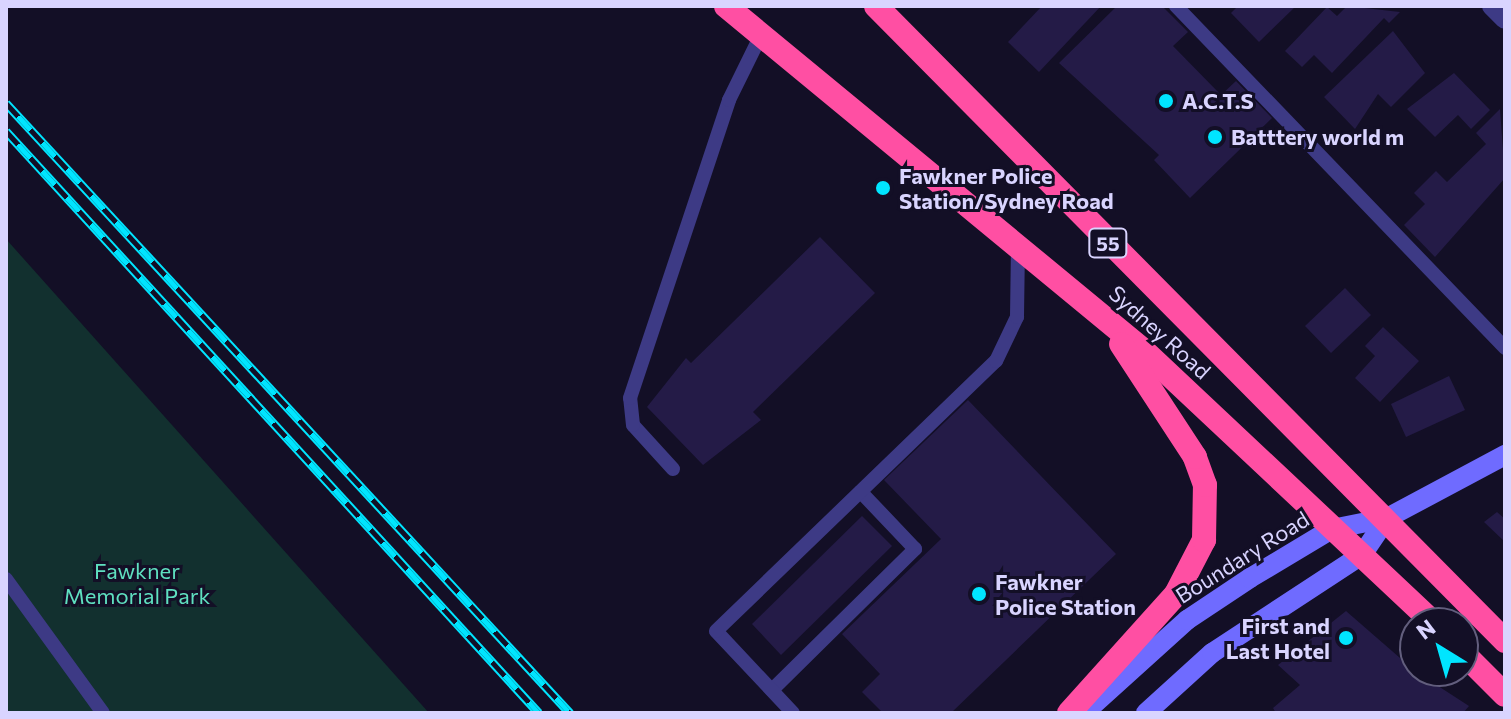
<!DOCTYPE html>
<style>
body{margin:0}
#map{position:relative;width:1511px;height:719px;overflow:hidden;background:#130f26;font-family:Commissioner,sans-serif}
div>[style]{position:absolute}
.green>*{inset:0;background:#12302f}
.building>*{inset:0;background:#241b47}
.lane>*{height:14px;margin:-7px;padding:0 7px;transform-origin:7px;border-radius:7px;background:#3d3a85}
.street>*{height:20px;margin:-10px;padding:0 10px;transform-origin:10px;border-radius:10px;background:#3d3a85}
.secondary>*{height:20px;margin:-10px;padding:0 10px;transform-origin:10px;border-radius:10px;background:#6f6bff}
.highway>*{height:24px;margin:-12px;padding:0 12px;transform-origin:12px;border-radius:12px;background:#ff4fa3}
.rail>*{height:9px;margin-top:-4.5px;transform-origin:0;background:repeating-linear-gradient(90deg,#130f26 0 18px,#00e5ff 0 36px);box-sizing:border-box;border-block:2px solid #00e5ff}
.dots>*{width:22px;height:22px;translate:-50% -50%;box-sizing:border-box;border:4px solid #130f26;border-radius:50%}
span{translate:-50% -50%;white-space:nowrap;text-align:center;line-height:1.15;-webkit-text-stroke:6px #130f26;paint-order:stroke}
.shield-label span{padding:2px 6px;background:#130f26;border:2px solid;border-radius:6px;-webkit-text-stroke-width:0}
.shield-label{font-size:20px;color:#d9d4ff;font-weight:700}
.poi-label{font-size:22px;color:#d9d4ff;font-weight:700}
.left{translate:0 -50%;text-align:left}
.right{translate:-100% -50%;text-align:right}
.street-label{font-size:22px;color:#d9d4ff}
.park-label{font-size:22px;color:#5fe0c0}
.frame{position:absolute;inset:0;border:8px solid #d9d4ff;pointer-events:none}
.north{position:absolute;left:1399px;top:607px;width:80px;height:80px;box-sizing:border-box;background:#130f26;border:2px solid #625e7d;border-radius:50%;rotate:323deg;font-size:22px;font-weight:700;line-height:32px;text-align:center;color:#d9d4ff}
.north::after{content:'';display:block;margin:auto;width:28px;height:36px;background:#00e5ff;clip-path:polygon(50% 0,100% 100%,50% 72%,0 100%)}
</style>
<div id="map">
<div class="green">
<i style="clip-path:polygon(6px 239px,429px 713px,6px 713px)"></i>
</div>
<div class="building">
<i style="clip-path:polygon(1042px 6px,1101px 6px,1039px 72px,1008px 42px)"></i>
<i style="clip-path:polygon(1117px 6px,1162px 6px,1188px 32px,1173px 46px,1221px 95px,1236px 81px,1272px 118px,1190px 198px,1154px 160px,1159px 155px,1059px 63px)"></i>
<i style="clip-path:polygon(1238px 6px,1296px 6px,1259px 42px,1231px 13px)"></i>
<i style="clip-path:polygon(1347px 6px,1400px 12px,1389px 23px,1384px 18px,1332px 73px,1314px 55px,1302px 67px,1285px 51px,1327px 7px,1337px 16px)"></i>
<i style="clip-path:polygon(1393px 31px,1425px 73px,1391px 107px,1378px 94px,1355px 129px,1324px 97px)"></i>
<i style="clip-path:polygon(1454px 73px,1490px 110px,1471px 129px,1458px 115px,1435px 137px,1407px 109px)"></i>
<i style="clip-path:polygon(1500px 109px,1505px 178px,1435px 257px,1404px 225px,1425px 204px,1414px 193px,1436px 171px,1447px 182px,1486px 144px,1476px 133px)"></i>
<i style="clip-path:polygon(820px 237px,875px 293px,753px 412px,761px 420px,703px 465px,647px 407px,686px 358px,691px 363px)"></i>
<i style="clip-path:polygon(1345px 288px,1371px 315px,1331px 353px,1305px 326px)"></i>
<i style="clip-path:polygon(1383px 327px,1419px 361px,1380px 402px,1355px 378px,1375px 356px,1365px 346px)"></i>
<i style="clip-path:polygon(1449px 376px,1465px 410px,1406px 437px,1391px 404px)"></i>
<i style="clip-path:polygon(968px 400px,1116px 554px,951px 713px,883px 713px,862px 692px,880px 674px,842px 634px,941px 539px,884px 480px)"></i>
<i style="clip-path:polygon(1497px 512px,1505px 519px,1505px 542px,1484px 522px)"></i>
<i style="clip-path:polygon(862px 516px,892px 546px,781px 655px,752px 624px)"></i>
<i style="clip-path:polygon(1346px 611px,1415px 671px,1469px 706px,1463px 713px,1276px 713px,1273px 708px,1300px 685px,1278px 665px)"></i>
</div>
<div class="lane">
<i style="left:1176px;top:6px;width:475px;rotate:46.1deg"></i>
<i style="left:673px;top:469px;width:59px;rotate:-132.3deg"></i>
<i style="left:633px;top:425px;width:27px;rotate:-96deg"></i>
<i style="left:630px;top:398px;width:314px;rotate:-71.6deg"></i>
<i style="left:729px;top:100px;width:72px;rotate:-63.8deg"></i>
<i style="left:6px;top:579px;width:165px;rotate:54.1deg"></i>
<i style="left:772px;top:690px;width:201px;rotate:-44.6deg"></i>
<i style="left:915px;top:549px;width:79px;rotate:-133.5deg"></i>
<i style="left:793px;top:713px;width:112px;rotate:-133.2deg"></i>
<i style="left:716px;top:631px;width:389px;rotate:-44deg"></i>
<i style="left:996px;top:361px;width:49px;rotate:-64.5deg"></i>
<i style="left:1017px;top:317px;width:73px;rotate:-89.2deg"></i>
</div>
<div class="street">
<i style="left:1492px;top:6px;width:18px;rotate:45deg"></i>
</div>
<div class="secondary">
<i style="left:1084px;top:713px;width:139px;rotate:-42.1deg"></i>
<i style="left:1187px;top:620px;width:76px;rotate:-33.7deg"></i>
<i style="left:1250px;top:578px;width:96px;rotate:-30.9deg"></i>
<i style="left:1332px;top:529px;width:56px;rotate:-11.3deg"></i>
<i style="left:1387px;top:518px;width:134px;rotate:-28.1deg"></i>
<i style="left:1146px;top:713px;width:89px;rotate:-42.3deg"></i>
<i style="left:1212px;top:653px;width:179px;rotate:-33.2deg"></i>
<i style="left:1362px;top:555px;width:45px;rotate:-56deg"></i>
</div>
<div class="highway">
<i style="left:726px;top:6px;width:541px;rotate:39.52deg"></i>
<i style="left:1143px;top:350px;width:399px;rotate:43.2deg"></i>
<i style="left:876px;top:6px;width:894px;rotate:45.27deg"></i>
<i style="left:1463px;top:653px;width:59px;rotate:45deg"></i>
<i style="left:1069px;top:713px;width:160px;rotate:-48deg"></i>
<i style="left:1176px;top:594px;width:61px;rotate:-62.6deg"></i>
<i style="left:1204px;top:540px;width:55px;rotate:-89deg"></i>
<i style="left:1205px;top:485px;width:30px;rotate:-110deg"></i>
<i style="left:1195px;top:457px;width:135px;rotate:-123.2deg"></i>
</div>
<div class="rail">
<i style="left:6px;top:103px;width:831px;rotate:47.24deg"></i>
<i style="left:6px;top:131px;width:789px;rotate:47.52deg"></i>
</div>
<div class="dots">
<i style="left:1166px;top:101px;background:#00e5ff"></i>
<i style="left:1215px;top:137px;background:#00e5ff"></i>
<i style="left:883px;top:188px;background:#00e5ff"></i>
<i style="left:979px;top:594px;background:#00e5ff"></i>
<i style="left:1346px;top:638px;background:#00e5ff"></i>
</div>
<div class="shield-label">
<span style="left:1108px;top:243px">55</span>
</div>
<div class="poi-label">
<span class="left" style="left:1182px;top:101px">A.C.T.S</span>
<span class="left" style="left:1231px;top:137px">Batttery world m</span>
<span class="left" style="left:899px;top:188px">Fawkner Police<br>Station/Sydney Road</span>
<span class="left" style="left:995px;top:594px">Fawkner<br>Police Station</span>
<span class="right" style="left:1330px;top:638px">First and<br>Last Hotel</span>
</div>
<div class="street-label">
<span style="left:1160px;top:332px;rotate:42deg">Sydney Road</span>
<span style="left:1242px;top:557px;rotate:-32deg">Boundary Road</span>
</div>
<div class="park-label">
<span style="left:137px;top:583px">Fawkner<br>Memorial Park</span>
</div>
<div class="frame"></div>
<div class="north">N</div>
</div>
